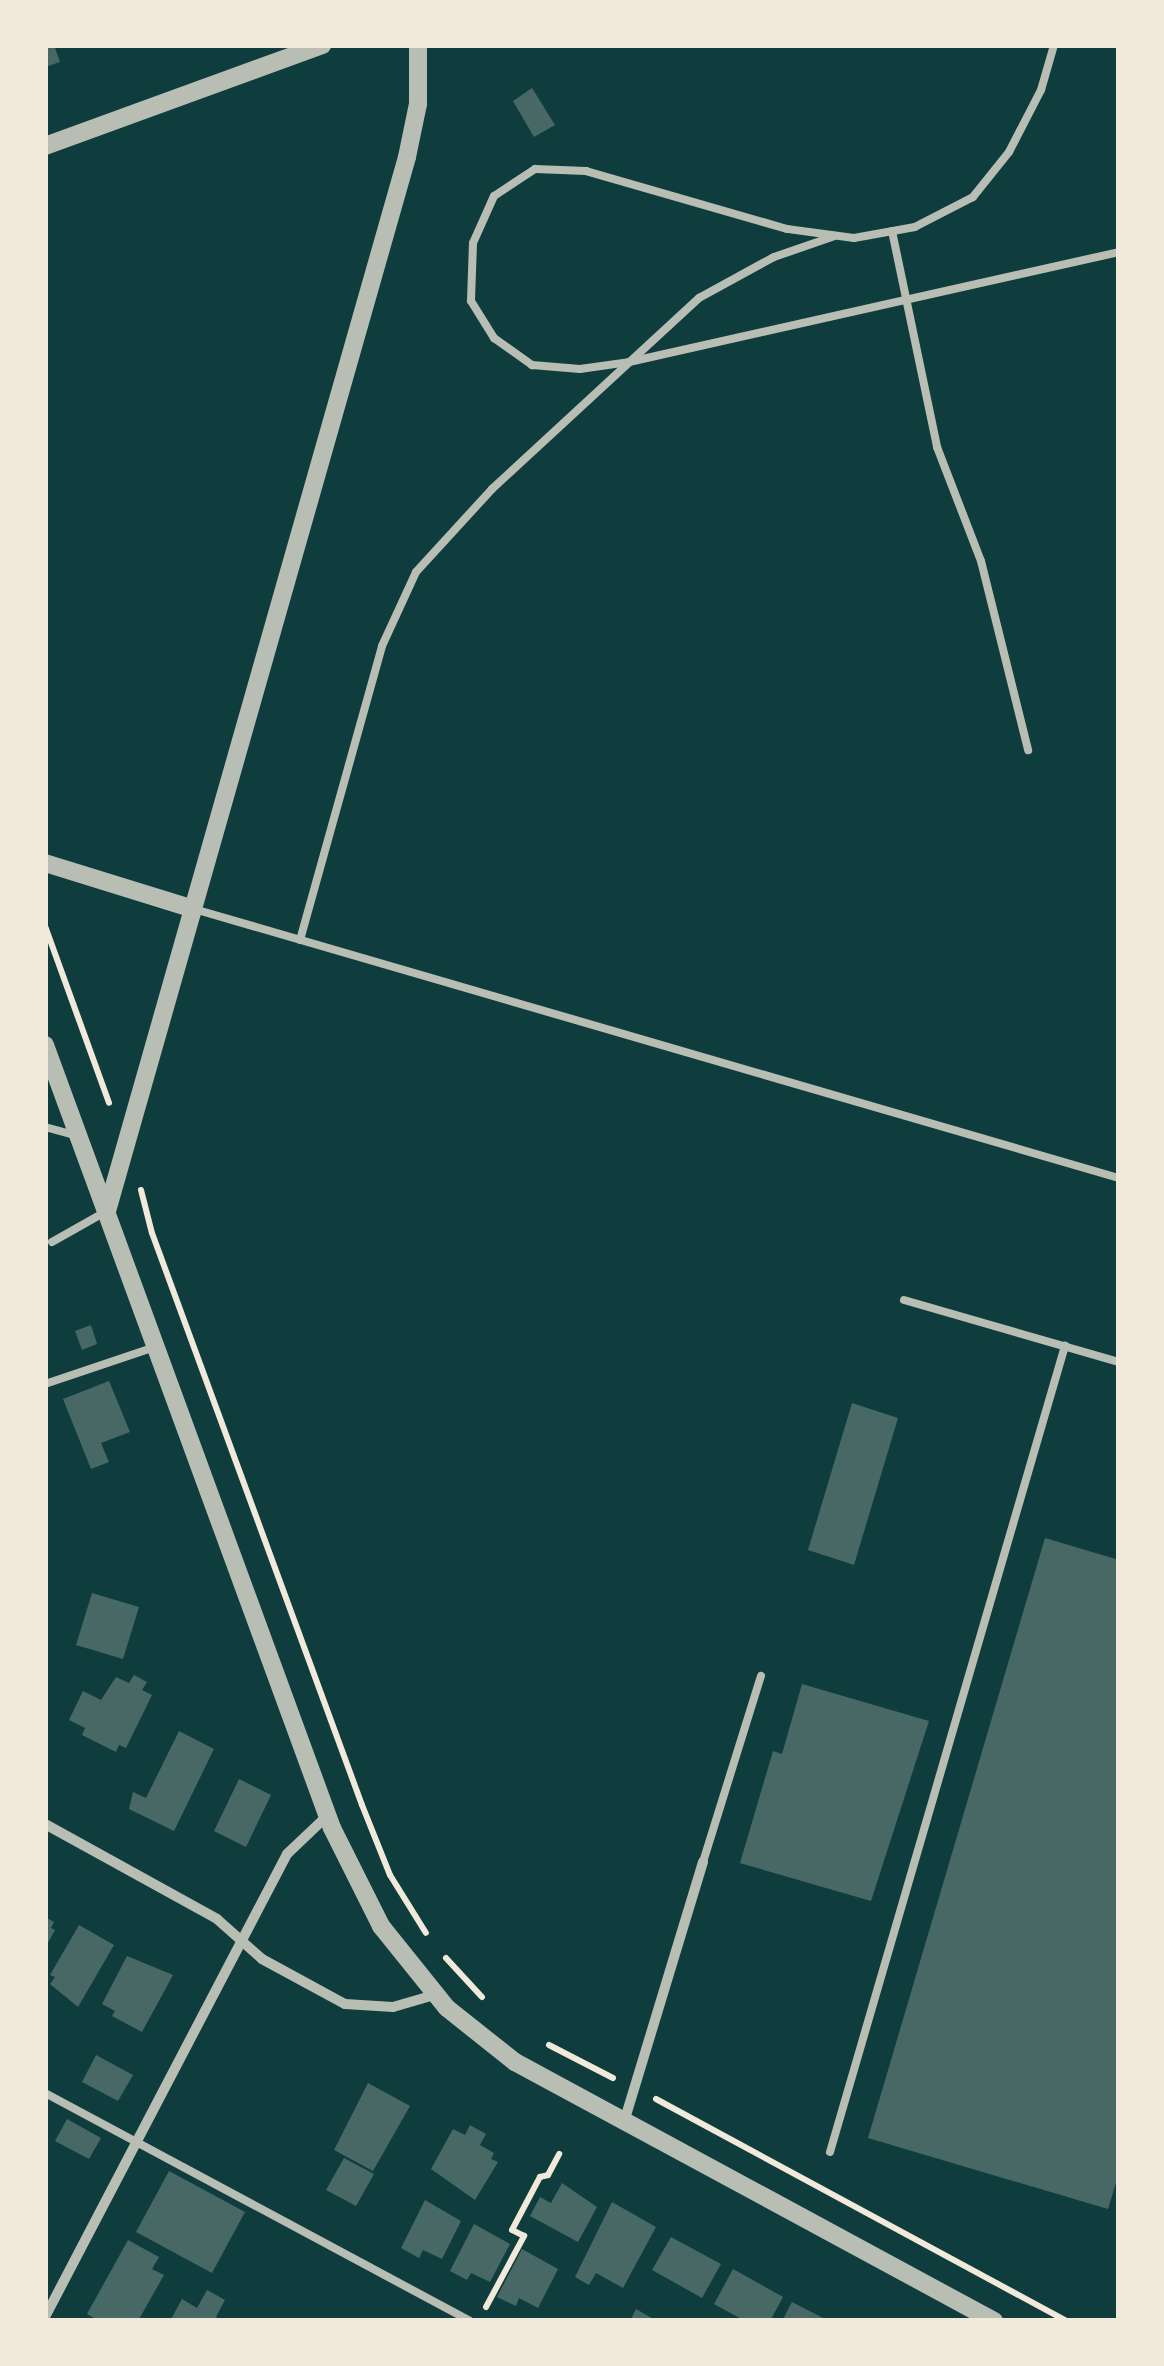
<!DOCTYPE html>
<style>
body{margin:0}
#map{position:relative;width:1164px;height:2366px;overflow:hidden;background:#0f3d3e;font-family:Cabin,sans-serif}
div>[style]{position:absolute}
.building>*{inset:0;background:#486865}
.path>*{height:6px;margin:-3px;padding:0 3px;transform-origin:3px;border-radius:3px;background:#f1e9da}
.service>*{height:8px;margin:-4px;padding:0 4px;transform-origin:4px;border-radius:4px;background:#b8beb3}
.minor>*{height:10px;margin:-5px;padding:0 5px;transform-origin:5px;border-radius:5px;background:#b8beb3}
.tertiary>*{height:18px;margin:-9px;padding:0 9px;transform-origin:9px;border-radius:9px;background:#b8beb3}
span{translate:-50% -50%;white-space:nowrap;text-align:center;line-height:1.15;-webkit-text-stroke:8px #f1e9da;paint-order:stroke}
.frame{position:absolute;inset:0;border:48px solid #f1e9da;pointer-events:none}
</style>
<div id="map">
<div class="building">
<i style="clip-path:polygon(45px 45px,54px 45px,60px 62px,45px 67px)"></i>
<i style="clip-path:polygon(532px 88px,555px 125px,534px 137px,513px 101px)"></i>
<i style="clip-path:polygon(91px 1325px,97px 1344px,82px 1350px,75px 1331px)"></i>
<i style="clip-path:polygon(109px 1381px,130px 1432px,101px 1443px,109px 1462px,91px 1469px,63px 1399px)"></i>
<i style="clip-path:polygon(852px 1403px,898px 1418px,854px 1565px,808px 1550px)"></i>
<i style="clip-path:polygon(1045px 1538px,1119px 1560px,1119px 2173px,1108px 2209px,868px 2138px)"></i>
<i style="clip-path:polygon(92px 1593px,139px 1607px,123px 1659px,76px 1645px)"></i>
<i style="clip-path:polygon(134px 1675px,147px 1682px,142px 1690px,152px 1695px,126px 1748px,119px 1745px,116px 1752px,82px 1735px,85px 1728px,69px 1720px,83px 1691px,101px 1700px,116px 1677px,129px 1683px)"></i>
<i style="clip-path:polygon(802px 1684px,929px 1721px,871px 1901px,740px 1863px,773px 1751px,782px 1754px)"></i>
<i style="clip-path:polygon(179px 1731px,214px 1749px,174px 1831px,129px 1809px,133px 1792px,146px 1798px)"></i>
<i style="clip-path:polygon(239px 1779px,271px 1795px,246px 1847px,214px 1831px)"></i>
<i style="clip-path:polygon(45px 1917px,54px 1922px,51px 1928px,55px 1930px,45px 1948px)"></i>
<i style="clip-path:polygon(79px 1925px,114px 1945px,78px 2007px,50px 1984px,55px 1977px,50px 1975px)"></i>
<i style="clip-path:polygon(127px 1956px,173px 1975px,142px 2032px,112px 2016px,115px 2011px,102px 2004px)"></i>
<i style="clip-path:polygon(96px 2055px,133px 2075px,118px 2101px,82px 2082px)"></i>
<i style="clip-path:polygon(368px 2083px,410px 2106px,373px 2171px,334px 2150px)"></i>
<i style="clip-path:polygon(67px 2119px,101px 2138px,89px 2159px,55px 2141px)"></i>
<i style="clip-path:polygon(470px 2125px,486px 2134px,480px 2145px,494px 2153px,491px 2159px,498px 2162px,475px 2200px,431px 2169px,453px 2129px,465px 2135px)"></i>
<i style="clip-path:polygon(344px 2158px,374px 2174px,356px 2206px,326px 2190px)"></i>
<i style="clip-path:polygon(169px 2171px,245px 2212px,212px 2273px,136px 2232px)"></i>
<i style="clip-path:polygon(562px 2183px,597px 2207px,578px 2242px,530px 2216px,540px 2197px,551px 2203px)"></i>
<i style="clip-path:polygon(425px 2200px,461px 2221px,442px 2259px,423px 2250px,419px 2258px,401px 2248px)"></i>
<i style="clip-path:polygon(612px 2202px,656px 2227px,623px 2288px,596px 2273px,589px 2285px,575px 2277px)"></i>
<i style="clip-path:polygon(474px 2224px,510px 2244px,490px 2282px,471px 2273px,467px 2280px,450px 2271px)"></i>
<i style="clip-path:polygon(671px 2237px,721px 2264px,702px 2298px,652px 2270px)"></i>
<i style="clip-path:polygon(128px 2240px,159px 2257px,152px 2269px,164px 2275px,138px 2321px,99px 2321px,87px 2314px)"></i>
<i style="clip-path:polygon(522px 2249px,558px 2269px,538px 2308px,519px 2298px,516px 2306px,497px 2297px)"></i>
<i style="clip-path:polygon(733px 2269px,783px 2297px,770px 2321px,745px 2321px,714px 2304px)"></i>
<i style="clip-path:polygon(207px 2290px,225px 2300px,216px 2317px,223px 2321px,170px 2321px,182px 2299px,197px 2308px)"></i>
<i style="clip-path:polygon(792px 2302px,829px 2321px,782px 2321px)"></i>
<i style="clip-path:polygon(636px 2309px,657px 2321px,630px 2321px)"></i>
</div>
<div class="path">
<i style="left:45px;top:926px;width:188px;rotate:70.1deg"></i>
<i style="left:141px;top:1190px;width:44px;rotate:75.7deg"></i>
<i style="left:152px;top:1233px;width:609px;rotate:69.84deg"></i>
<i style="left:362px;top:1805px;width:75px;rotate:68.2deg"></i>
<i style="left:390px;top:1875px;width:68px;rotate:58.2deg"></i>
<i style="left:446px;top:1958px;width:53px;rotate:47.3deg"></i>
<i style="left:549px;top:2045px;width:72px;rotate:27.3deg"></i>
<i style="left:656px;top:2099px;width:466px;rotate:28.4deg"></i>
<i style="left:486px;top:2307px;width:81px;rotate:-61.8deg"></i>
<i style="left:524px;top:2236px;width:13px;rotate:-153deg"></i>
<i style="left:512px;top:2230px;width:60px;rotate:-62.2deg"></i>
<i style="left:540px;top:2177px;width:8px;rotate:-14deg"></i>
<i style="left:548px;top:2175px;width:24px;rotate:-62deg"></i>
</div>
<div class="service">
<i style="left:1054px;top:45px;width:47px;rotate:106.1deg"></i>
<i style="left:1041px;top:90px;width:70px;rotate:117.3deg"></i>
<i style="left:1009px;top:152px;width:58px;rotate:128.7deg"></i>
<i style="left:973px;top:197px;width:65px;rotate:152.7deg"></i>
<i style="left:915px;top:227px;width:62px;rotate:169.8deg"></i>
<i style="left:854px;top:238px;width:68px;rotate:-172.3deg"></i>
<i style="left:787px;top:229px;width:209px;rotate:-163.9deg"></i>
<i style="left:586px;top:171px;width:51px;rotate:-177.8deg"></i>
<i style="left:535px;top:169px;width:49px;rotate:146.6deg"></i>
<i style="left:494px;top:196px;width:51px;rotate:114.1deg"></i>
<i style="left:473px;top:243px;width:58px;rotate:92deg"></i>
<i style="left:471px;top:301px;width:44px;rotate:58.1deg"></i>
<i style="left:494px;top:338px;width:47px;rotate:35.4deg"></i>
<i style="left:532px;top:365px;width:48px;rotate:4.8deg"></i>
<i style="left:580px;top:369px;width:49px;rotate:-8.1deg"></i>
<i style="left:629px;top:362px;width:502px;rotate:-12.65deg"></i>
<i style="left:892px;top:231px;width:221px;rotate:78.2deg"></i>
<i style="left:937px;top:447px;width:122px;rotate:68.9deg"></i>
<i style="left:981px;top:561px;width:195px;rotate:76deg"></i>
<i style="left:194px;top:909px;width:963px;rotate:16.22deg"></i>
<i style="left:300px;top:940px;width:305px;rotate:-74.4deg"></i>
<i style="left:382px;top:646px;width:81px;rotate:-65.3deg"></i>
<i style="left:416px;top:572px;width:113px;rotate:-47.5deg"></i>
<i style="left:492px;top:489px;width:282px;rotate:-42.7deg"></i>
<i style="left:699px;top:298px;width:85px;rotate:-28.7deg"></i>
<i style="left:774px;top:257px;width:65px;rotate:-19deg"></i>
<i style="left:45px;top:1127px;width:30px;rotate:15deg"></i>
<i style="left:52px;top:1242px;width:61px;rotate:-29.5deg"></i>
<i style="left:904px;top:1300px;width:224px;rotate:16.1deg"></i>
<i style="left:45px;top:1384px;width:116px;rotate:-18.6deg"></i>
<i style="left:703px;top:1862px;width:195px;rotate:-72.7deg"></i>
<i style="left:45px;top:2093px;width:482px;rotate:28.2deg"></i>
<i style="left:830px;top:2152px;width:840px;rotate:-73.75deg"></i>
</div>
<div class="minor">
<i style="left:45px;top:1824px;width:196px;rotate:28.9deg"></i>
<i style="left:217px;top:1919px;width:60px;rotate:41.6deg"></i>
<i style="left:262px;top:1959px;width:94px;rotate:28.5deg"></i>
<i style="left:345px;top:2004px;width:48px;rotate:3.6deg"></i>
<i style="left:393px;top:2007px;width:43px;rotate:-16.3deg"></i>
<i style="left:624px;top:2122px;width:272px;rotate:-73.1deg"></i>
<i style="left:45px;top:2317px;width:522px;rotate:-62.4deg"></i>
<i style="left:287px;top:1854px;width:55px;rotate:-43.5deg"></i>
</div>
<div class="tertiary">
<i style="left:45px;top:146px;width:295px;rotate:-20deg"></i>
<i style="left:45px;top:863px;width:156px;rotate:17.2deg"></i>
<i style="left:45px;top:1045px;width:834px;rotate:69.87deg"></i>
<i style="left:332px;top:1828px;width:110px;rotate:63.4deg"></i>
<i style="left:381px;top:1926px;width:105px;rotate:51.2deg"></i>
<i style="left:447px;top:2008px;width:87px;rotate:38.5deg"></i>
<i style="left:515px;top:2062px;width:545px;rotate:28.4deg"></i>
<i style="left:107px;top:1211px;width:1096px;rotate:-74.11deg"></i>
<i style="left:407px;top:157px;width:54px;rotate:-78.3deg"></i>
<i style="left:418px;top:104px;width:59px;rotate:-90deg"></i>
</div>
<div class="frame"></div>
</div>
